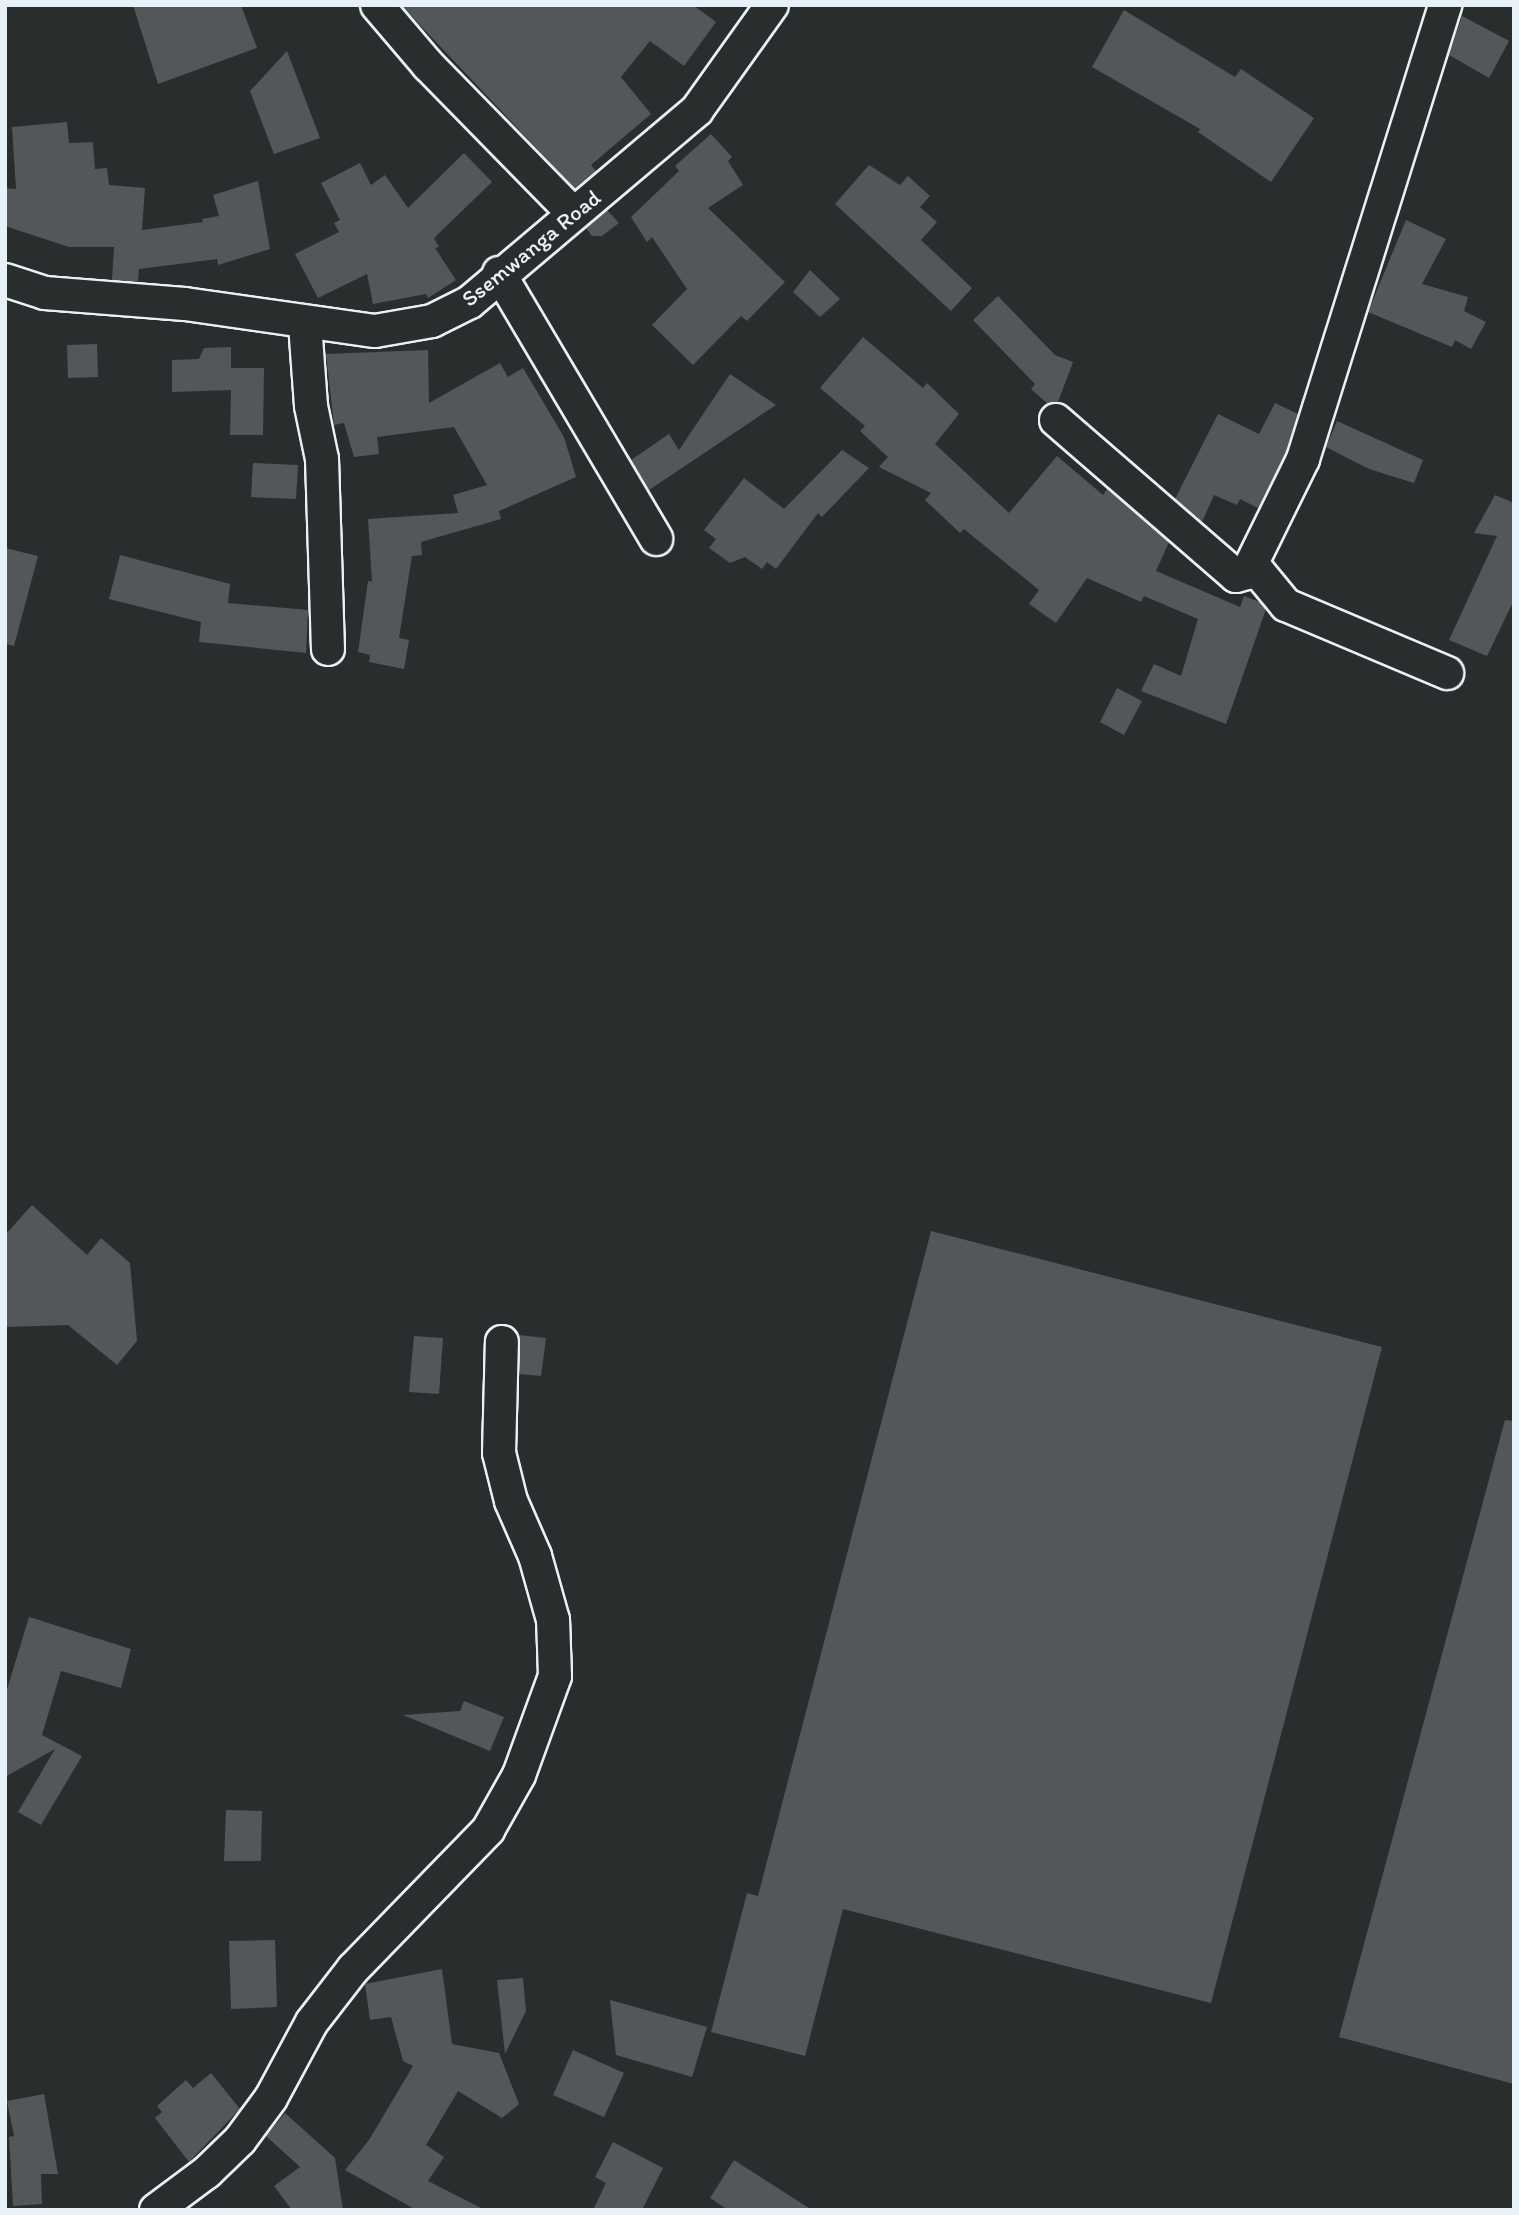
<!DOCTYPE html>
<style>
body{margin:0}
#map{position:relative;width:1519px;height:2215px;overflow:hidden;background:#2a2d2e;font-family:Itim,sans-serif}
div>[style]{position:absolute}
.building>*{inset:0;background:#535759}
.roads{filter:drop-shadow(2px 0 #e8f1f8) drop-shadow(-2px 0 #e8f1f8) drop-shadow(0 2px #e8f1f8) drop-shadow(0 -2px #e8f1f8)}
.minor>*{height:32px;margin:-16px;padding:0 16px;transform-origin:16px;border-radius:16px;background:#2a2d2e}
span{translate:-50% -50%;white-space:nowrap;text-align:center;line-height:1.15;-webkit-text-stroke:6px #2a2d2e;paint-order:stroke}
.street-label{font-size:23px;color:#e8f1f8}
.frame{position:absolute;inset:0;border:7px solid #e8f1f8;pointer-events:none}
</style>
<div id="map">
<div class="building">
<i style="clip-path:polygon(133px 5px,241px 5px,257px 48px,158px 84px)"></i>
<i style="clip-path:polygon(401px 5px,693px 5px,716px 22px,684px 66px,650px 41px,621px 77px,651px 114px,591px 165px,596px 171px,575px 189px)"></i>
<i style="clip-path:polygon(1124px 10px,1235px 77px,1241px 69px,1314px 118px,1271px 182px,1198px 132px,1200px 129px,1092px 67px)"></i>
<i style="clip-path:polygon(1462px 16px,1509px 41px,1489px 78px,1449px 55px)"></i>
<i style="clip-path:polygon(287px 51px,320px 138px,274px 154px,250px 91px)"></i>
<i style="clip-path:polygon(67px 122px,69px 143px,93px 142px,95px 169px,107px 168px,109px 185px,145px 188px,142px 230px,203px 222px,202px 219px,219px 216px,213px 195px,258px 181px,270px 249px,218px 265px,217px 259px,139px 269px,138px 282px,112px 280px,114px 247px,69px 247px,5px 226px,5px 188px,16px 189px,12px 127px)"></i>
<i style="clip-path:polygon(711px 134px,732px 157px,728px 161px,743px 185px,708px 208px,785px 282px,747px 321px,741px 316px,693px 365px,652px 325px,687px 289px,652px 237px,647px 242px,631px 217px,679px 171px,675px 166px)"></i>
<i style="clip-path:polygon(464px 153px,492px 182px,434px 238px,439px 247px,435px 248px,456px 280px,428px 298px,426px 294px,373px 304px,367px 274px,318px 298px,295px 254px,339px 232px,334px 223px,340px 220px,321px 183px,360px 163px,371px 185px,385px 175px,408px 208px)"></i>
<i style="clip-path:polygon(869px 165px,900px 185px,908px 176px,930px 196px,920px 207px,937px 222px,921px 240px,972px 288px,951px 311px,835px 204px)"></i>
<i style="clip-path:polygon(607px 210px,619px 223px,602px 236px,592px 236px,586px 228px)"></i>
<i style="clip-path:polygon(1406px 220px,1446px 239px,1422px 284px,1468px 297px,1464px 311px,1486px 322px,1471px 349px,1455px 340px,1452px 347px,1368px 312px)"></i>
<i style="clip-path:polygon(810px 270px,840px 299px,820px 317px,793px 292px)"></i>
<i style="clip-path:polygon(998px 296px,1055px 355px,1073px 362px,1058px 402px,1048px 404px,1031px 389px,1035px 384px,973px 320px)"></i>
<i style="clip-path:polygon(863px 337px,923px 388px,927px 383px,959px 414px,935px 444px,1009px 513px,1057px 456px,1103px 495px,1107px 489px,1169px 542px,1156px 571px,1240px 607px,1244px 596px,1260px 602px,1266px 609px,1226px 724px,1141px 691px,1154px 664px,1181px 676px,1198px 619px,1144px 596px,1141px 602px,1087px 578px,1056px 623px,1029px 604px,1039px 590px,964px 529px,960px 533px,925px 500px,931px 493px,879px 467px,888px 457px,860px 431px,865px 426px,820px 388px)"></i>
<i style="clip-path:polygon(97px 344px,98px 377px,68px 378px,67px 345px)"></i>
<i style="clip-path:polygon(231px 347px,231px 368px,264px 368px,263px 435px,230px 435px,231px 390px,172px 392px,172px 360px,199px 359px,204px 348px)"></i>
<i style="clip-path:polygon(428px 350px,429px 403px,500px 363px,508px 377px,523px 368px,564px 437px,576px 477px,499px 511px,501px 519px,421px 542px,422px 555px,412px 556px,399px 638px,409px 640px,404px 669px,369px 662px,370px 655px,358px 652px,368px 581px,372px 582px,368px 519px,458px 513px,453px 495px,487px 485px,454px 427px,377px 437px,379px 454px,354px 457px,344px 423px,334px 425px,326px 354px)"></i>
<i style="clip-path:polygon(730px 374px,776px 405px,649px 490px,631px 460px,669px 434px,679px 450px)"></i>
<i style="clip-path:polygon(1275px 403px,1298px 414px,1286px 452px,1258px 508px,1240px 499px,1237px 505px,1214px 495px,1202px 522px,1175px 499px,1218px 414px,1259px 434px)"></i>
<i style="clip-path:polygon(1337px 421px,1423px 460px,1414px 483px,1369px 469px,1326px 447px)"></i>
<i style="clip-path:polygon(842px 450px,869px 468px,822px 517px,818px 513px,776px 569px,767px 562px,762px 569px,745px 557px,730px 563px,709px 548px,716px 539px,704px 530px,744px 478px,784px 509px)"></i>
<i style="clip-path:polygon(253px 463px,298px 465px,296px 499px,251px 497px)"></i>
<i style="clip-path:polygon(1495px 495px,1514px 503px,1514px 600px,1487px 656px,1449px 640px,1497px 536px,1474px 533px)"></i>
<i style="clip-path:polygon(5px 548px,38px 556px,14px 646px,5px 644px)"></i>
<i style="clip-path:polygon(120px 555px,230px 584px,228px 603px,308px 610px,306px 653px,199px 642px,201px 622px,109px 599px)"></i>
<i style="clip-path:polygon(1117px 688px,1142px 701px,1124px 735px,1100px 722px)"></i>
<i style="clip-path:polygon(32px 1205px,87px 1255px,101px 1238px,130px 1263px,137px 1341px,117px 1365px,68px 1325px,5px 1327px,5px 1235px)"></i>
<i style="clip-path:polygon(931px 1231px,1382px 1347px,1211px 2003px,843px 1909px,805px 2056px,711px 2032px,747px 1893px,758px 1896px)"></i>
<i style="clip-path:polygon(519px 1335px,546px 1338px,541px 1376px,520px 1374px)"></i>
<i style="clip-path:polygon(414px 1336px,443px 1338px,439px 1394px,409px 1392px)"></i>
<i style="clip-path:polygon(1505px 1420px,1514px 1421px,1514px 2084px,1339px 2037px)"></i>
<i style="clip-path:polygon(29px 1617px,131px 1649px,121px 1688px,61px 1671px,42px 1735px,82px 1756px,41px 1825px,18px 1812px,55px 1749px,5px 1777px,5px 1696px)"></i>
<i style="clip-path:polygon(464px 1701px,504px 1717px,490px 1751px,403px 1715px,460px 1711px)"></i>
<i style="clip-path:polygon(226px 1810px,262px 1811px,261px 1861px,224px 1861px)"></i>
<i style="clip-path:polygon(275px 1940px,277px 2007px,231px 2009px,229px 1941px)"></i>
<i style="clip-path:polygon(442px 1969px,452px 2044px,499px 2053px,519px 2104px,502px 2118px,458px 2091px,426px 2145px,444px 2157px,428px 2181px,485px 2210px,416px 2210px,345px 2170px,369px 2140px,413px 2066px,403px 2061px,391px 2017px,370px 2020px,365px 1984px)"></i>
<i style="clip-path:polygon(523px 1978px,526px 2011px,505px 2054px,497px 1980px)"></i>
<i style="clip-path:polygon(610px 2000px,707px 2027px,692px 2077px,616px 2055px)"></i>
<i style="clip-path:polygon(573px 2050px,624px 2073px,604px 2117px,553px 2095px)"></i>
<i style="clip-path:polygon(211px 2073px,240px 2109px,189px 2162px,155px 2118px,162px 2112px,157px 2106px,186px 2080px,193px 2088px)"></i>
<i style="clip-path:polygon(44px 2094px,58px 2174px,41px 2174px,42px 2204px,13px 2206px,9px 2137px,14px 2136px,7px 2101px)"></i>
<i style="clip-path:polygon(285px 2113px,335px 2158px,343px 2210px,292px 2210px,274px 2186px,300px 2167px,266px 2136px)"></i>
<i style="clip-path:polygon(613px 2142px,663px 2168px,642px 2210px,593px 2210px,606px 2183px,595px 2177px)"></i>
<i style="clip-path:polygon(734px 2160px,812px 2210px,728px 2210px,710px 2198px)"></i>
</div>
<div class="roads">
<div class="minor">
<i style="left:377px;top:5px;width:79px;rotate:49.6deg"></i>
<i style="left:428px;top:65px;width:207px;rotate:45.6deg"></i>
<i style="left:499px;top:273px;width:309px;rotate:59.4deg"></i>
<i style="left:5px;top:280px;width:42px;rotate:18deg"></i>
<i style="left:45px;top:293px;width:140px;rotate:4.5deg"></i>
<i style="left:185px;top:304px;width:192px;rotate:8.1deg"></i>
<i style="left:375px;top:331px;width:58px;rotate:-10deg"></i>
<i style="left:432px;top:321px;width:42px;rotate:-26.6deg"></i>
<i style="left:470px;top:302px;width:297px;rotate:-40.2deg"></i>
<i style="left:697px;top:110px;width:129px;rotate:-54.5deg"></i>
<i style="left:305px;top:324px;width:82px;rotate:85.8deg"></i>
<i style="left:311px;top:406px;width:54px;rotate:78.3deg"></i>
<i style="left:322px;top:459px;width:190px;rotate:88.2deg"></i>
<i style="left:1056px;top:420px;width:238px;rotate:40.9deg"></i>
<i style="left:1236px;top:576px;width:11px;rotate:-15deg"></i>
<i style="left:1247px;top:573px;width:127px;rotate:-63.8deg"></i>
<i style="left:1303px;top:459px;width:476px;rotate:-72.6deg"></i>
<i style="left:1253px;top:565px;width:52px;rotate:50.5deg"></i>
<i style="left:1286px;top:605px;width:175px;rotate:22.9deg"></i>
<i style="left:156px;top:2210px;width:64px;rotate:-36.7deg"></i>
<i style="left:207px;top:2172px;width:46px;rotate:-44.1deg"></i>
<i style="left:240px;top:2140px;width:52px;rotate:-53.6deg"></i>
<i style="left:271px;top:2098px;width:86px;rotate:-61.7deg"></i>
<i style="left:312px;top:2022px;width:67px;rotate:-52.3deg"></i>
<i style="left:353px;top:1969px;width:194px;rotate:-45.8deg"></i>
<i style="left:488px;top:1830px;width:63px;rotate:-60.6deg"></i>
<i style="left:519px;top:1775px;width:105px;rotate:-70deg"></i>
<i style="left:555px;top:1676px;width:56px;rotate:-92deg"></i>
<i style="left:553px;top:1620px;width:66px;rotate:-105.7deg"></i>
<i style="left:535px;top:1556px;width:60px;rotate:-113.6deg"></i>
<i style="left:511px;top:1501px;width:49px;rotate:-104deg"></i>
<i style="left:499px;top:1453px;width:111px;rotate:-88.5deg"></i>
</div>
</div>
<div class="street-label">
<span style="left:531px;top:248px;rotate:-39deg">Ssemwanga Road</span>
</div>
<div class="frame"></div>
</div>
